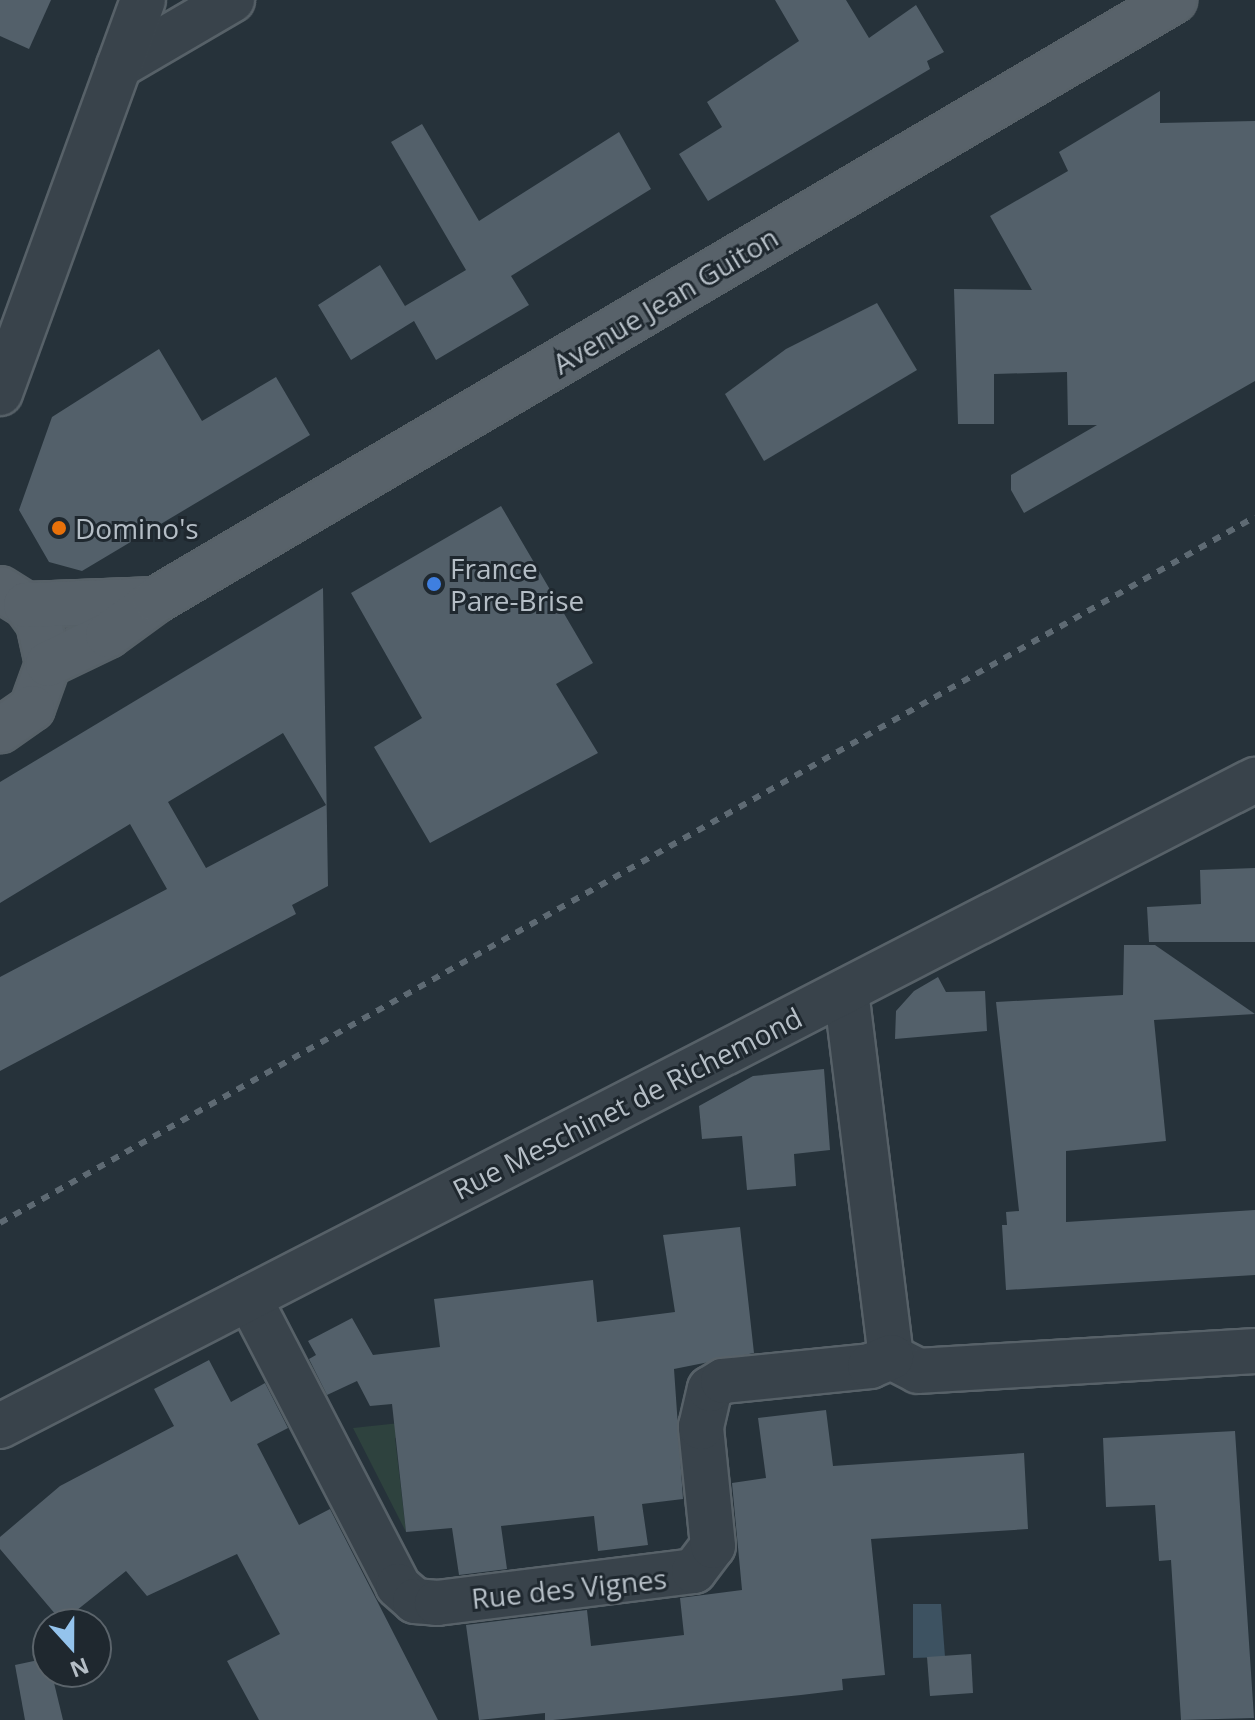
<!DOCTYPE html>
<style>
body{margin:0}
#map{position:relative;width:1255px;height:1720px;overflow:hidden;background:#26323a;font-family:"Open Sans",sans-serif}
div>[style]{position:absolute}
.green>*{inset:0;background:#2e423e}
.water>*{inset:0;background:#3d5261}
.building>*{inset:0;background:#53606a}
.roads{filter:drop-shadow(2px 0 #576168) drop-shadow(-2px 0 #576168) drop-shadow(0 2px #576168) drop-shadow(0 -2px #576168)}
.minor>*{height:44px;margin:-22px;padding:0 22px;transform-origin:22px;border-radius:22px;background:#39434b}
.major>*{height:44px;margin:-22px;padding:0 22px;transform-origin:22px;border-radius:22px;background:#58626a}
.rail>*{height:6px;margin-top:-3px;transform-origin:0;background:repeating-linear-gradient(90deg,#5e6a73 0 8px,transparent 0 16px)}
.dots>*{width:22px;height:22px;translate:-50% -50%;box-sizing:border-box;border:4px solid #1f282f;border-radius:50%}
span{translate:-50% -50%;white-space:nowrap;text-align:center;line-height:1.15;-webkit-text-stroke:6px #1f282f;paint-order:stroke}
.street-label{font-size:28px;color:#b5bec6}
.poi-label{font-size:28px;color:#b5bec6}
.left{translate:0 -50%;text-align:left}
.north{position:absolute;left:32px;top:1608px;width:80px;height:80px;box-sizing:border-box;background:#1f282f;border:2px solid #5b646b;border-radius:50%;rotate:159deg;font-size:22px;font-weight:700;line-height:32px;text-align:center;color:#b5bec6}
.north::after{content:'';display:block;margin:auto;width:28px;height:36px;background:#94c3ec;clip-path:polygon(50% 0,100% 100%,50% 72%,0 100%)}
</style>
<div id="map">
<div class="green">
<i style="clip-path:polygon(625px 1399px,626px 1412px,395px 1438px,406px 1532px,353px 1428px)"></i>
</div>
<div class="water">
<i style="clip-path:polygon(913px 1604px,941px 1604px,945px 1657px,913px 1658px)"></i>
</div>
<div class="building">
<i style="clip-path:polygon(0 0,51px 0,29px 49px,0 36px)"></i>
<i style="clip-path:polygon(775px 0,846px 0,869px 38px,916px 5px,944px 52px,927px 61px,930px 69px,708px 201px,679px 154px,722px 127px,707px 102px,799px 41px)"></i>
<i style="clip-path:polygon(1160px 91px,1160px 123px,1255px 121px,1255px 381px,1024px 513px,1011px 490px,1011px 475px,1097px 425px,1068px 425px,1067px 372px,994px 374px,994px 424px,958px 424px,954px 289px,1032px 290px,990px 216px,1068px 171px,1059px 152px)"></i>
<i style="clip-path:polygon(422px 124px,479px 221px,619px 132px,651px 189px,511px 276px,529px 305px,436px 360px,414px 321px,351px 360px,318px 305px,380px 265px,408px 311px,405px 306px,466px 270px,391px 142px)"></i>
<i style="clip-path:polygon(877px 303px,917px 370px,764px 461px,725px 394px,786px 349px)"></i>
<i style="clip-path:polygon(159px 349px,202px 421px,276px 377px,310px 435px,82px 571px,49px 562px,19px 510px,52px 417px)"></i>
<i style="clip-path:polygon(501px 506px,593px 663px,556px 684px,598px 753px,430px 843px,374px 747px,422px 718px,351px 593px)"></i>
<i style="clip-path:polygon(evenodd,323px 588px,328px 886px,292px 905px,296px 914px,0 1071px,0 977px,167px 889px,130px 824px,0 903px,0 782px,323px 588px,283px 733px,326px 805px,206px 868px,168px 802px,283px 733px)"></i>
<i style="clip-path:polygon(1255px 868px,1255px 942px,1149px 942px,1147px 907px,1201px 904px,1200px 870px)"></i>
<i style="clip-path:polygon(1124px 945px,1155px 945px,1255px 1014px,1154px 1020px,1166px 1141px,1066px 1151px,1066px 1222px,1255px 1210px,1255px 1275px,1006px 1290px,1002px 1225px,1007px 1225px,1006px 1212px,1019px 1211px,996px 1002px,1123px 995px)"></i>
<i style="clip-path:polygon(938px 977px,946px 992px,985px 991px,987px 1031px,895px 1039px,896px 1011px,914px 991px)"></i>
<i style="clip-path:polygon(824px 1069px,830px 1150px,794px 1154px,796px 1186px,747px 1190px,742px 1136px,702px 1139px,699px 1106px,753px 1076px)"></i>
<i style="clip-path:polygon(740px 1227px,754px 1353px,674px 1369px,683px 1499px,642px 1504px,648px 1545px,598px 1551px,594px 1516px,501px 1526px,507px 1569px,459px 1575px,452px 1528px,406px 1532px,392px 1404px,370px 1406px,357px 1381px,327px 1395px,309px 1359px,316px 1355px,308px 1341px,352px 1318px,373px 1355px,440px 1347px,434px 1299px,593px 1280px,597px 1322px,675px 1312px,663px 1235px)"></i>
<i style="clip-path:polygon(209px 1360px,231px 1402px,265px 1383px,288px 1428px,257px 1444px,299px 1525px,330px 1509px,438px 1720px,259px 1720px,227px 1661px,280px 1634px,237px 1554px,147px 1596px,126px 1571px,62px 1622px,0 1549px,0 1537px,60px 1486px,174px 1426px,154px 1389px)"></i>
<i style="clip-path:polygon(826px 1410px,833px 1466px,1024px 1453px,1028px 1529px,871px 1539px,885px 1675px,842px 1679px,843px 1690px,801px 1695px,553px 1720px,545px 1720px,545px 1713px,479px 1720px,466px 1625px,587px 1610px,591px 1646px,684px 1635px,680px 1598px,742px 1590px,732px 1483px,766px 1478px,758px 1418px)"></i>
<i style="clip-path:polygon(1235px 1431px,1254px 1718px,1181px 1720px,1171px 1560px,1159px 1561px,1155px 1505px,1106px 1507px,1103px 1438px)"></i>
<i style="clip-path:polygon(971px 1654px,973px 1693px,930px 1696px,927px 1657px)"></i>
<i style="clip-path:polygon(48px 1658px,63px 1720px,25px 1720px,15px 1665px)"></i>
</div>
<div class="roads">
<div class="minor">
<i style="left:119px;top:66px;width:131px;rotate:-30.3deg"></i>
<i style="left:0;top:393px;width:418px;rotate:-70deg"></i>
<i style="left:846px;top:991px;width:369px;rotate:83deg"></i>
<i style="left:891px;top:1357px;width:30px;rotate:27deg"></i>
<i style="left:918px;top:1371px;width:338px;rotate:-3.4deg"></i>
<i style="left:249px;top:1298px;width:324px;rotate:62.6deg"></i>
<i style="left:398px;top:1586px;width:23px;rotate:41deg"></i>
<i style="left:415px;top:1601px;width:22px;rotate:5deg"></i>
<i style="left:437px;top:1603px;width:259px;rotate:-7.1deg"></i>
<i style="left:694px;top:1571px;width:31px;rotate:-53deg"></i>
<i style="left:713px;top:1546px;width:120px;rotate:-95.8deg"></i>
<i style="left:701px;top:1427px;width:39px;rotate:-77deg"></i>
<i style="left:710px;top:1389px;width:15px;rotate:-32deg"></i>
<i style="left:723px;top:1381px;width:148px;rotate:-5.8deg"></i>
<i style="left:870px;top:1366px;width:23px;rotate:-23deg"></i>
<i style="left:0;top:1426px;width:1412px;rotate:-27.24deg"></i>
</div>
<div class="major">
<i style="left:0;top:589px;width:31px;rotate:32deg"></i>
<i style="left:26px;top:605px;width:22px;rotate:54deg"></i>
<i style="left:39px;top:623px;width:42px;rotate:77.6deg"></i>
<i style="left:48px;top:664px;width:47px;rotate:110deg"></i>
<i style="left:32px;top:708px;width:39px;rotate:145deg"></i>
<i style="left:26px;top:605px;width:130px;rotate:-2.2deg"></i>
<i style="left:48px;top:664px;width:67px;rotate:-25.8deg"></i>
<i style="left:108px;top:635px;width:59px;rotate:-36.1deg"></i>
<i style="left:156px;top:600px;width:1182px;rotate:-30.51deg"></i>
</div>
</div>
<div class="rail">
<i style="left:0;top:1223px;width:1440px;rotate:-29.36deg"></i>
</div>
<div class="dots">
<i style="left:59px;top:528px;background:#e8710a"></i>
<i style="left:434px;top:584px;background:#3f7fe0"></i>
</div>
<div class="street-label">
<span style="left:665px;top:300px;rotate:-31deg">Avenue Jean Guiton</span>
<span style="left:627px;top:1103px;rotate:-27deg">Rue Meschinet de Richemond</span>
<span style="left:569px;top:1588px;rotate:-6deg">Rue des Vignes</span>
</div>
<div class="poi-label">
<span class="left" style="left:75px;top:528px">Domino's</span>
<span class="left" style="left:450px;top:584px">France<br>Pare-Brise</span>
</div>
<div class="north">N</div>
</div>
